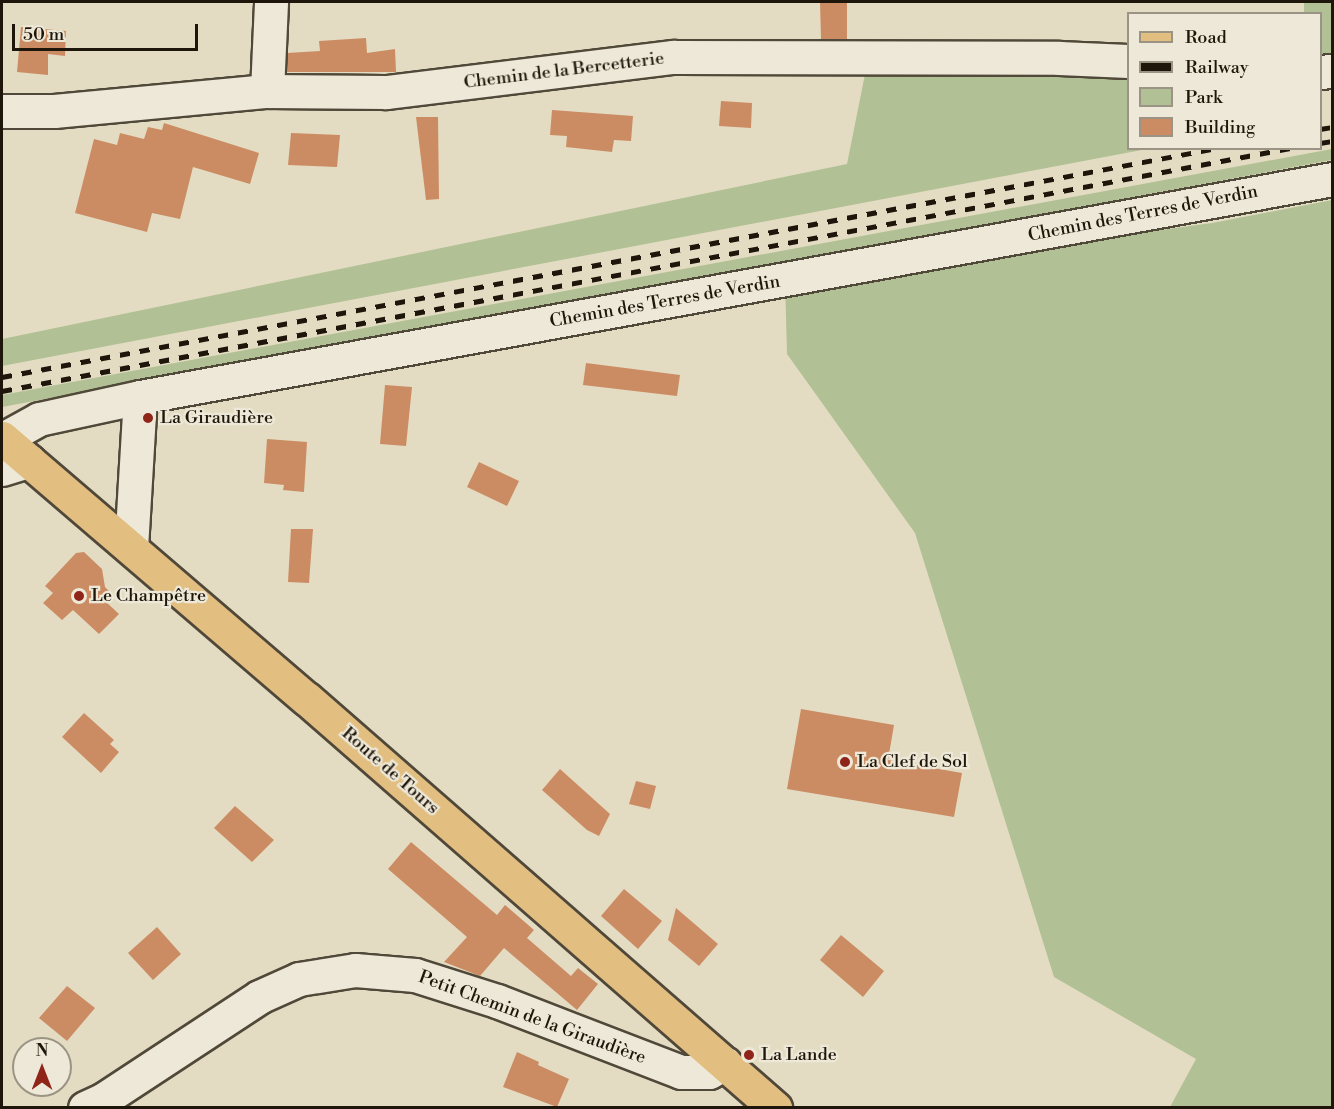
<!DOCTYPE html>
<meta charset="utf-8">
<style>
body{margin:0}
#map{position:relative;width:1334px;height:1109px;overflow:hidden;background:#e4dcc2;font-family:"Libre Bodoni",serif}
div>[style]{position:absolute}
.green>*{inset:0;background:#b1c195}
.building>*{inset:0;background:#cb8c64}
.roads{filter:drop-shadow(2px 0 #504839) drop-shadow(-2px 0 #504839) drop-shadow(0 2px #504839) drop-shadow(0 -2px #504839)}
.minor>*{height:33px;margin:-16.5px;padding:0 16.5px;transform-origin:16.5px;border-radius:16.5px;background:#ede8d7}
.major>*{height:33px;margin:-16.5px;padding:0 16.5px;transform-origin:16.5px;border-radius:16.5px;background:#e2be81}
.rail>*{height:4.5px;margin-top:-2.25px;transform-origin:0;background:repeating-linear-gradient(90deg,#1f160b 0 10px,transparent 0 20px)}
.dots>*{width:16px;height:16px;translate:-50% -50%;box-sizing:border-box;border:3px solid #ede8d7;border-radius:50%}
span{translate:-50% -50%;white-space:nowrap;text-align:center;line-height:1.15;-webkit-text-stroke:4.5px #ede8d7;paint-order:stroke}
.street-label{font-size:18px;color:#1f160b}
.poi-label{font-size:18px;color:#1f160b}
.left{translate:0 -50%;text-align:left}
.frame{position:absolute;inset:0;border:3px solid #1f160b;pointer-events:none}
.legend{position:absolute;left:1127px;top:12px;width:195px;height:138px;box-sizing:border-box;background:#ede8d7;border:2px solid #9b9485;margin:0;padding:8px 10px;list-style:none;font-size:18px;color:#1f160b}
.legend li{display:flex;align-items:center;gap:12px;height:30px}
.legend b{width:30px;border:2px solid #9b9485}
.north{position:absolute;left:12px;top:1037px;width:60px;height:60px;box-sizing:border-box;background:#ede8d7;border:2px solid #9b9485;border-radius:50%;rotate:0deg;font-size:16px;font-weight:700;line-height:24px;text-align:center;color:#1f160b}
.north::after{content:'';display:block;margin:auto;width:21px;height:27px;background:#8f2418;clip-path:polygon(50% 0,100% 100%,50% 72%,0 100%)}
.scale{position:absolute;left:12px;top:24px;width:186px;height:27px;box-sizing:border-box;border:3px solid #1f160b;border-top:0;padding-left:8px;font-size:18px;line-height:21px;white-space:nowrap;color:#1f160b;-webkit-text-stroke:4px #ede8d7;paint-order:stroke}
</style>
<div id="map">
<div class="green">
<i style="clip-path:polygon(1304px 2px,1332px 2px,1332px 76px,1321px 79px,1320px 14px,1304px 13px)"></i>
<i style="clip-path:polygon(867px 64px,1128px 76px,1128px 148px,1147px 149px,2px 366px,2px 339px,847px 164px)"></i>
<i style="clip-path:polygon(1332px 149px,1332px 160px,2px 407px,2px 395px)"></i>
<i style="clip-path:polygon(1332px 200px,1332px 1107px,1170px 1107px,1196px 1059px,1054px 977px,915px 533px,787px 354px,785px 280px,1212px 223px)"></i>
</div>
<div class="building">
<i style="clip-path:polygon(820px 2px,847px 2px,847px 39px,821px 39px)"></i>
<i style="clip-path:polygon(21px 27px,66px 31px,65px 56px,48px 54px,48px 75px,17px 72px)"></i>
<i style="clip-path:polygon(366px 38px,367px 53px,395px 49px,396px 72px,287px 72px,287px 53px,320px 51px,319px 41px)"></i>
<i style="clip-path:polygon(721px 101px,752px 103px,751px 128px,719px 126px)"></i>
<i style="clip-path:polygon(552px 110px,633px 116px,631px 141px,614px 140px,612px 152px,566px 147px,567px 136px,550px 135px)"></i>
<i style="clip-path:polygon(416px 117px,438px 117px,439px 199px,426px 200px)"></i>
<i style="clip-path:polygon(164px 123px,259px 153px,250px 184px,193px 167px,180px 219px,152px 213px,147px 232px,75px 213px,94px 139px,117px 145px,120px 133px,144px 139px,148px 127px,162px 130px)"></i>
<i style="clip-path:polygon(291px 133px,340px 135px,337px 167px,288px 165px)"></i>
<i style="clip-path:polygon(586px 363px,680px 375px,677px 396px,583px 385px)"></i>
<i style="clip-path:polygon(385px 385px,412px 387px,406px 446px,380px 444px)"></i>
<i style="clip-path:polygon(267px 439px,307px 442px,304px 492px,283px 490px,284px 485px,264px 483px)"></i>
<i style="clip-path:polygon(479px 462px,519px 481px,507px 506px,467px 487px)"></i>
<i style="clip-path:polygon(291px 529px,313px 529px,309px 583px,288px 582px)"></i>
<i style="clip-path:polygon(84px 552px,102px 569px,105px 587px,111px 593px,104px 600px,119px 614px,99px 634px,73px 610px,62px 620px,43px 603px,53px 593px,45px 586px,76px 553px)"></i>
<i style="clip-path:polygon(801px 709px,894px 725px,888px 760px,962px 773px,954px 817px,787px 789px)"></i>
<i style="clip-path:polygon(84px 713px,114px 740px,110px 744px,119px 752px,101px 773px,62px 737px)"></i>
<i style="clip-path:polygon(560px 769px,610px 814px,599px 836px,587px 830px,542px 790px)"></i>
<i style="clip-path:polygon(636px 781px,656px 786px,650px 809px,629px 804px)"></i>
<i style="clip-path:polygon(235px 806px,274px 840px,252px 862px,214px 828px)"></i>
<i style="clip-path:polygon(411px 842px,497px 915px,505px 905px,534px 930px,527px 938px,571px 976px,578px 968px,598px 984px,577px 1010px,504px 948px,480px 976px,444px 962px,467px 937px,388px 869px)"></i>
<i style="clip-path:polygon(624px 889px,662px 921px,638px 949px,601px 916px)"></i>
<i style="clip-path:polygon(676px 908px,718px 944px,699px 966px,668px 940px)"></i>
<i style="clip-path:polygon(157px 927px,181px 954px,153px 980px,128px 953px)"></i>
<i style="clip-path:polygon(841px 935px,884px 971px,863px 997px,820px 960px)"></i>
<i style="clip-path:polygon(67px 986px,95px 1008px,67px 1041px,39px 1018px)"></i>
<i style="clip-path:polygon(517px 1052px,539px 1062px,538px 1065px,569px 1079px,557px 1107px,503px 1087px)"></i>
</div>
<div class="roads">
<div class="minor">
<i style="left:1320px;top:72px;width:12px;rotate:-5deg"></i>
<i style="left:267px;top:91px;width:89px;rotate:-87.4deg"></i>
<i style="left:2px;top:111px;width:52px"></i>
<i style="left:54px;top:111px;width:214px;rotate:-5.4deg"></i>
<i style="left:267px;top:91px;width:119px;rotate:0.5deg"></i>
<i style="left:386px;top:92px;width:289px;rotate:-7deg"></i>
<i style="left:673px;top:57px;width:386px;rotate:0.1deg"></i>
<i style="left:1059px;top:58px;width:69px;rotate:2.5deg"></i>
<i style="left:3px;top:439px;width:41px;rotate:-29.1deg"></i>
<i style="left:39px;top:419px;width:103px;rotate:-12.3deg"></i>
<i style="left:140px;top:397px;width:1212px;rotate:-10.36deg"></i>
<i style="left:2px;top:469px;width:28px;rotate:-17deg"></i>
<i style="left:131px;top:548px;width:151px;rotate:-86.6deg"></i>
<i style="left:85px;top:1108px;width:21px;rotate:-25deg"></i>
<i style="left:104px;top:1099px;width:186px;rotate:-33.3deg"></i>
<i style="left:259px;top:997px;width:44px;rotate:-24.2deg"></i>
<i style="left:299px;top:979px;width:57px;rotate:-9.1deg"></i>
<i style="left:355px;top:970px;width:60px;rotate:4.8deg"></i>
<i style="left:415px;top:975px;width:86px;rotate:17.6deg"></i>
<i style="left:497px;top:1001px;width:197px;rotate:21.1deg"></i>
<i style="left:681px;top:1072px;width:28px"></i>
<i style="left:709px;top:1072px;width:18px;rotate:-29deg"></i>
</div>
<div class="major">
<i style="left:2px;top:438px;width:401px;rotate:40.6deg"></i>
<i style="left:307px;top:699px;width:622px;rotate:41.15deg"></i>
</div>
</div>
<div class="rail">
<i style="left:1320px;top:129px;width:12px;rotate:-9deg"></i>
<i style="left:1320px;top:143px;width:12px;rotate:-9deg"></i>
<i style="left:2px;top:377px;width:1236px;rotate:-10.67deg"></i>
<i style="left:2px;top:391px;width:1311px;rotate:-10.68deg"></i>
</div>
<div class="dots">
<i style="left:148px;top:418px;background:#8f2418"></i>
<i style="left:79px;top:596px;background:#8f2418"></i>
<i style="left:845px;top:762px;background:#8f2418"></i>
<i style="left:749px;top:1055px;background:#8f2418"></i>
</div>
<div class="street-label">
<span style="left:564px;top:71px;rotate:-7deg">Chemin de la Bercetterie</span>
<span style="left:1143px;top:214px;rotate:-11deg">Chemin des Terres de Verdin</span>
<span style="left:665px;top:302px;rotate:-10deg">Chemin des Terres de Verdin</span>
<span style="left:390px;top:771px;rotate:41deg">Route de Tours</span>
<span style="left:532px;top:1018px;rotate:20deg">Petit Chemin de la Giraudière</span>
</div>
<div class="poi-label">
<span class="left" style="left:160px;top:418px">La Giraudière</span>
<span class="left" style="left:91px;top:596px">Le Champêtre</span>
<span class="left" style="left:857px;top:762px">La Clef de Sol</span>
<span class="left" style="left:761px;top:1055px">La Lande</span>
</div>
<div class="frame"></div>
<ul class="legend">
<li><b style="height:8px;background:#e2be81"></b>Road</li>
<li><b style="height:8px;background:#1f160b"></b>Railway</li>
<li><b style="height:16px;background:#b1c195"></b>Park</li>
<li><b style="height:16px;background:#cb8c64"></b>Building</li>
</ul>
<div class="north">N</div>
<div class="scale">50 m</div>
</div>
